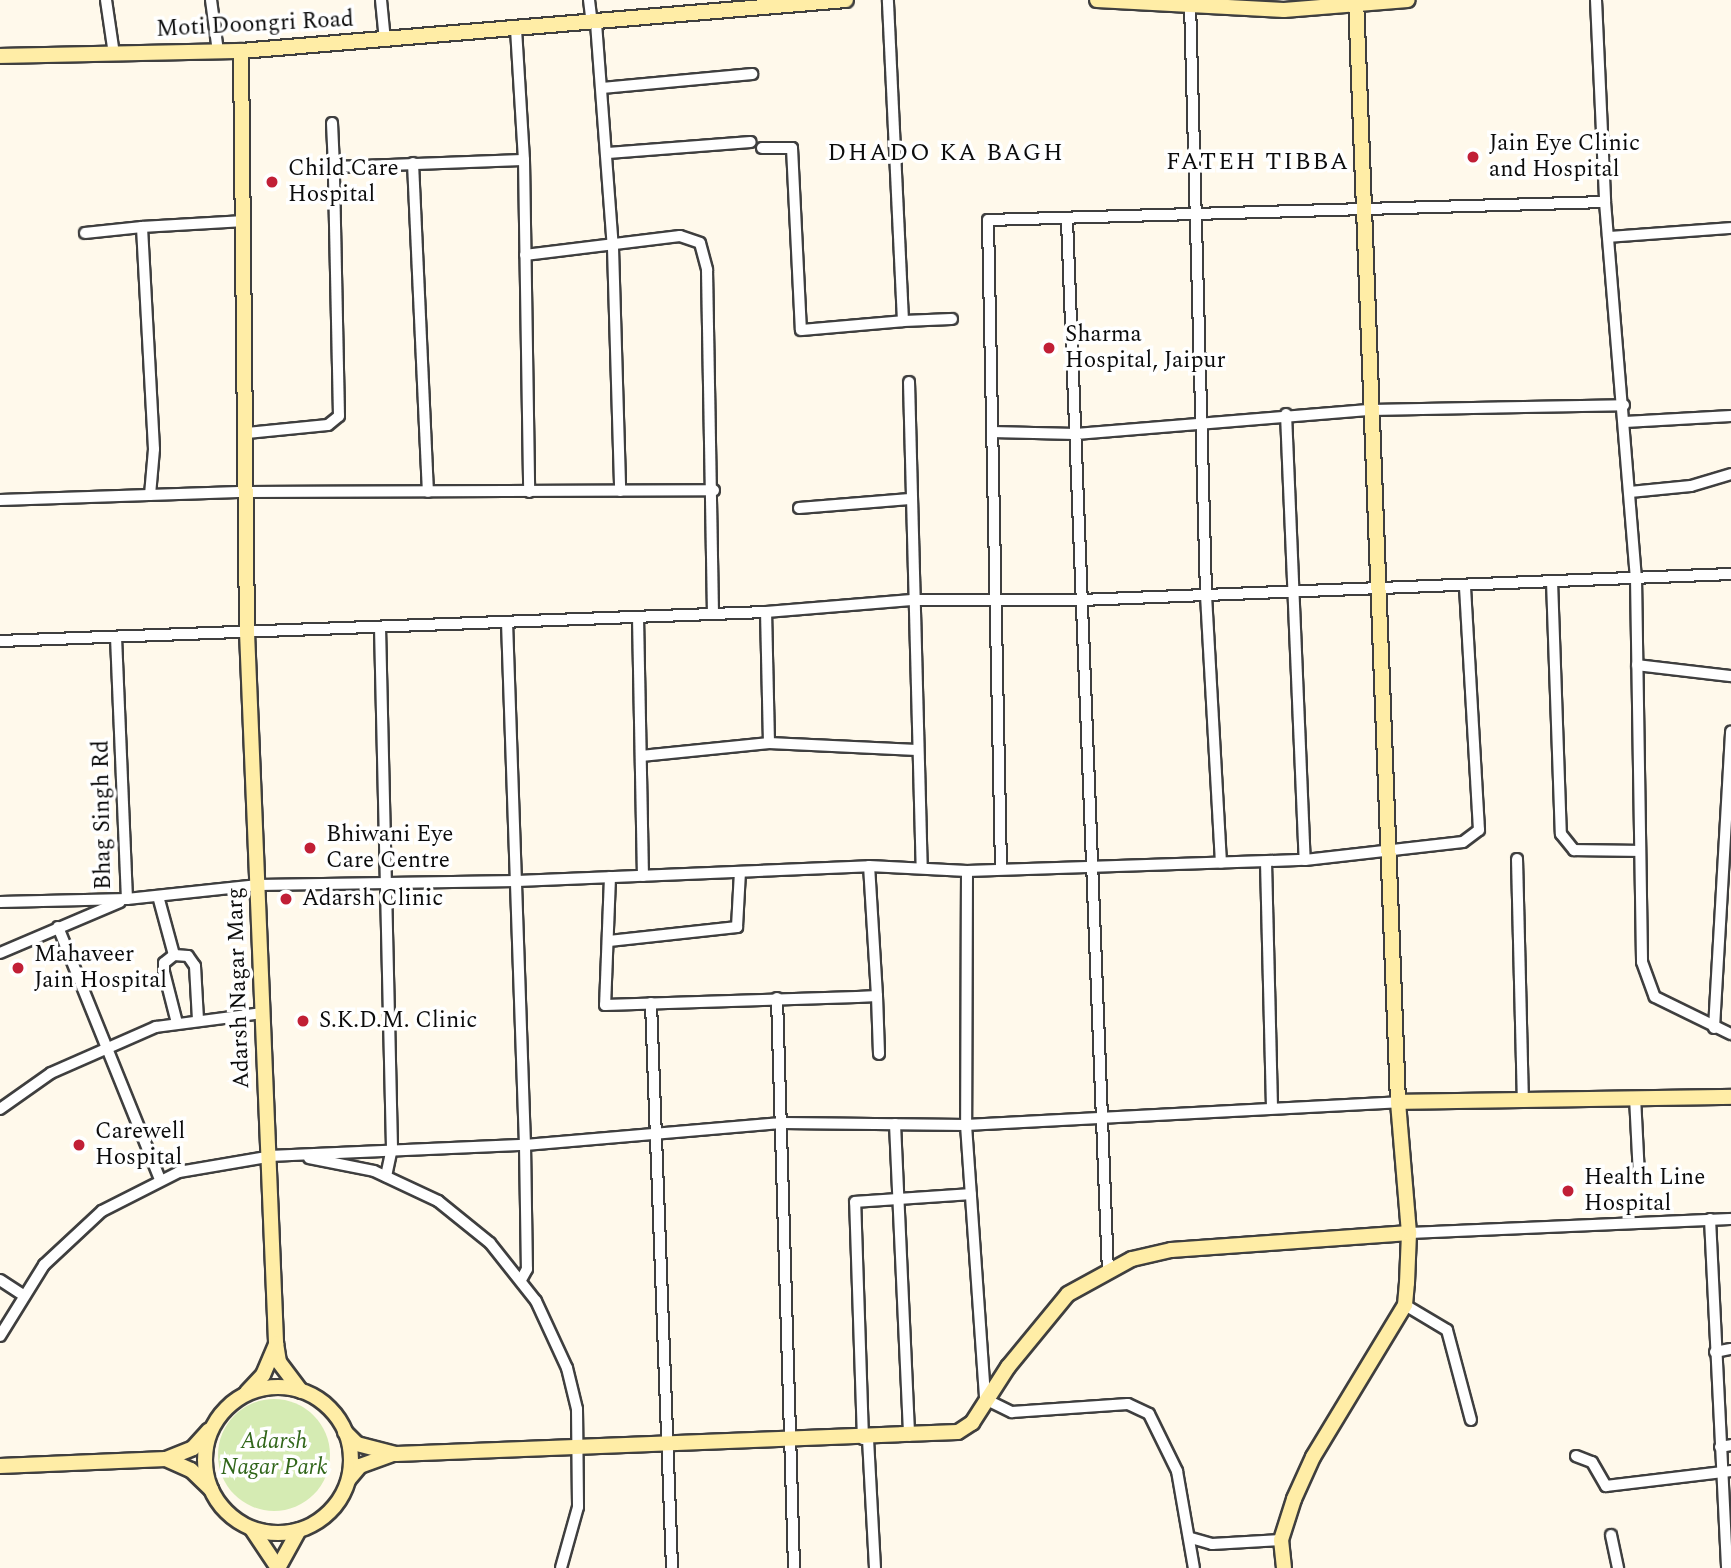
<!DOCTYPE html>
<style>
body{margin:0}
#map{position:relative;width:1731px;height:1568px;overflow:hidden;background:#fff9eb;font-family:Spectral,serif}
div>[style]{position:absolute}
.green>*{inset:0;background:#d5ebb3}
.round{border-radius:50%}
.roads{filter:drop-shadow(2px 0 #3f3f3f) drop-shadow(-2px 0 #3f3f3f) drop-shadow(0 2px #3f3f3f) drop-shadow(0 -2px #3f3f3f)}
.street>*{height:10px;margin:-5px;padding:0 5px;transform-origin:5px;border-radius:5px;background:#fff}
.secondary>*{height:14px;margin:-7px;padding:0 7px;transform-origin:7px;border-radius:7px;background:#ffeda6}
.secondary>.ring{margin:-7px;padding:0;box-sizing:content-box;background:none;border:14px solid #ffeda6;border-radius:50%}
.dots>*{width:19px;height:19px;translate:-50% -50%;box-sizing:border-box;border:4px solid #fff;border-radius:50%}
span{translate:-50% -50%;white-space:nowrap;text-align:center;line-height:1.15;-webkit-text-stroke:7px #fff;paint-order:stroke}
.street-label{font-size:23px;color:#0c0c0c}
.poi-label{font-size:23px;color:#0c0c0c}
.left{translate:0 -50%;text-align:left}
.park-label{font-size:23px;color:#31661a;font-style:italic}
.neighbourhood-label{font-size:24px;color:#0c0c0c;letter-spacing:2px}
</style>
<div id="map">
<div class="green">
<i class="round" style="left:218px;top:1399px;width:112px;height:112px"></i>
</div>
<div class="roads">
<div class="street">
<i style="left:106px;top:0;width:55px;rotate:81.6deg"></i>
<i style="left:211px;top:0;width:52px;rotate:82.3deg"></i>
<i style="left:381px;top:0;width:41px;rotate:84.4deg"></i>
<i style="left:589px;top:0;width:23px;rotate:83deg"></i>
<i style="left:1596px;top:0;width:202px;rotate:87.4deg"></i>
<i style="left:1605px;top:202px;width:377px;rotate:85.3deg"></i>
<i style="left:1636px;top:578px;width:384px;rotate:89.1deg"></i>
<i style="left:1642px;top:962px;width:37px;rotate:70deg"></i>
<i style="left:1655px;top:997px;width:85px;rotate:26deg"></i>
<i style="left:1190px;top:2px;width:593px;rotate:88.45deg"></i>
<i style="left:1206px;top:595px;width:268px;rotate:86.8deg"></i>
<i style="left:596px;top:23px;width:226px;rotate:85.7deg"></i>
<i style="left:613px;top:248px;width:243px;rotate:88.3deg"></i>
<i style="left:516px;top:29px;width:131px;rotate:86.5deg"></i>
<i style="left:524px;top:160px;width:332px;rotate:89.1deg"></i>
<i style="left:602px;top:88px;width:151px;rotate:-5.3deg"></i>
<i style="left:332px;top:123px;width:44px;rotate:87.4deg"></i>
<i style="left:762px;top:148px;width:30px"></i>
<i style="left:792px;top:148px;width:182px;rotate:87.2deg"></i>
<i style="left:801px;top:330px;width:102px;rotate:-5deg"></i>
<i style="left:903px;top:321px;width:321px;rotate:-92.7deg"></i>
<i style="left:608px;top:153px;width:143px;rotate:-4.4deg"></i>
<i style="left:413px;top:163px;width:329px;rotate:87.4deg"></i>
<i style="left:1067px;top:220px;width:1054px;rotate:87.77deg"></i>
<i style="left:85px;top:233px;width:57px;rotate:-6deg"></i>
<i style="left:1608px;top:237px;width:123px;rotate:-4.2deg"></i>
<i style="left:525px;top:255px;width:156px;rotate:-7deg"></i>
<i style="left:680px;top:236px;width:21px;rotate:19deg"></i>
<i style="left:700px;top:243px;width:28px;rotate:75deg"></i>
<i style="left:707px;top:270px;width:344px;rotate:89deg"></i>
<i style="left:903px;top:321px;width:49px;rotate:-2.3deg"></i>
<i style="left:909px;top:382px;width:485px;rotate:88.5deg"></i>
<i style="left:1286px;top:414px;width:446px;rotate:87.6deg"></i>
<i style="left:1625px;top:422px;width:106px;rotate:-3.2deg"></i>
<i style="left:992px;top:432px;width:84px;rotate:1.4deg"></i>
<i style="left:1076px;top:434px;width:296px;rotate:-4.7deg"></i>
<i style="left:1371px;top:410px;width:253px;rotate:-1.1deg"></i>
<i style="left:247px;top:433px;width:81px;rotate:-5.6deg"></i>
<i style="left:328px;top:425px;width:14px;rotate:-39deg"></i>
<i style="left:339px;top:416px;width:249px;rotate:-91.2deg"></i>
<i style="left:334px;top:167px;width:190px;rotate:-2.1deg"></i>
<i style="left:1630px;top:492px;width:61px;rotate:-5.6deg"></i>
<i style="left:1691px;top:486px;width:42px;rotate:-16.7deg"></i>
<i style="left:150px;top:495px;width:46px;rotate:-85deg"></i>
<i style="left:154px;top:449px;width:222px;rotate:-93.1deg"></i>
<i style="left:142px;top:227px;width:102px;rotate:-3.4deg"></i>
<i style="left:0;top:500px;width:246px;rotate:-1.9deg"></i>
<i style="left:246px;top:492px;width:468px;rotate:-0.2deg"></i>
<i style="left:799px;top:508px;width:111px;rotate:-4.6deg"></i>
<i style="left:1552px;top:581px;width:253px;rotate:88deg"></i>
<i style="left:1561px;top:834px;width:21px;rotate:51deg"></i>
<i style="left:1574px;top:850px;width:66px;rotate:0.9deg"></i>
<i style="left:638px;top:617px;width:259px;rotate:88.9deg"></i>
<i style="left:507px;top:622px;width:523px;rotate:88.03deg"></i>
<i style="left:525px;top:1145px;width:124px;rotate:89.1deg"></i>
<i style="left:527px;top:1269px;width:13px;rotate:119deg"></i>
<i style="left:380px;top:627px;width:521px;rotate:88.68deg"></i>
<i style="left:392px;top:1148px;width:29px;rotate:102deg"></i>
<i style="left:116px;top:637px;width:262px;rotate:87.6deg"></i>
<i style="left:0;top:641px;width:767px;rotate:-2.17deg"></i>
<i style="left:766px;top:612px;width:146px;rotate:-4.7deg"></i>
<i style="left:912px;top:600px;width:169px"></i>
<i style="left:1081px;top:600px;width:651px;rotate:-2.29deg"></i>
<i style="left:1637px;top:665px;width:95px;rotate:6.7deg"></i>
<i style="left:769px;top:743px;width:148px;rotate:2.7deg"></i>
<i style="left:641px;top:756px;width:129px;rotate:-5.8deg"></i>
<i style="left:769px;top:743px;width:131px;rotate:-91.3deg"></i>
<i style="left:1517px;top:859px;width:238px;rotate:88.6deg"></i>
<i style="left:1266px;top:862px;width:246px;rotate:88.6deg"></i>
<i style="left:1001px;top:869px;width:649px;rotate:-91.15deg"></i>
<i style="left:988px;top:220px;width:617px;rotate:-1.67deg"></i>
<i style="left:967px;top:871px;width:254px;rotate:90.2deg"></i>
<i style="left:966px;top:1125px;width:275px;rotate:86deg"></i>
<i style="left:985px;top:1399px;width:30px;rotate:26deg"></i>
<i style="left:1012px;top:1412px;width:116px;rotate:-3.9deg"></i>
<i style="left:1128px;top:1404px;width:23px;rotate:25deg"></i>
<i style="left:1149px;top:1414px;width:64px;rotate:63.8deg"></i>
<i style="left:1177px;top:1471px;width:98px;rotate:80.1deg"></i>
<i style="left:610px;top:877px;width:128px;rotate:92.2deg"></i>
<i style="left:605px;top:1005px;width:252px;rotate:-1.8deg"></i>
<i style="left:857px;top:997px;width:20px;rotate:-3deg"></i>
<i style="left:877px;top:996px;width:130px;rotate:-93.5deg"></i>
<i style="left:158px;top:896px;width:61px;rotate:74.8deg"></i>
<i style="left:0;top:902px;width:127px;rotate:-1.4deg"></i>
<i style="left:127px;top:899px;width:132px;rotate:-6.1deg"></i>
<i style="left:258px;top:885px;width:259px;rotate:-0.9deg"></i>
<i style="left:517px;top:881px;width:352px;rotate:-2.4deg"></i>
<i style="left:869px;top:866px;width:98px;rotate:2.9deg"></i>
<i style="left:967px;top:871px;width:338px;rotate:-1.9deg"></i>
<i style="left:1305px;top:860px;width:159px;rotate:-6.5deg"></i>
<i style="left:1463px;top:842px;width:20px;rotate:-37deg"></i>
<i style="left:1479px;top:830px;width:245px;rotate:-93.3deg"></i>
<i style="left:58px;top:927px;width:272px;rotate:68deg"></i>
<i style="left:609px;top:941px;width:129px;rotate:-6.2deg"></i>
<i style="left:737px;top:927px;width:55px;rotate:-86.9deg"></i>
<i style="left:0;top:953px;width:130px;rotate:-23deg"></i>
<i style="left:877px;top:996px;width:58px;rotate:88deg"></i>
<i style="left:777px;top:998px;width:570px;rotate:88.29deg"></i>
<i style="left:651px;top:1003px;width:565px;rotate:87.87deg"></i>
<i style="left:177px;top:1023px;width:53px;rotate:-104.3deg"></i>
<i style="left:164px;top:972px;width:9px;rotate:-90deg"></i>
<i style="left:164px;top:963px;width:13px;rotate:-39deg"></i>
<i style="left:174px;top:955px;width:14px;rotate:4deg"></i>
<i style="left:188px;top:956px;width:12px;rotate:55deg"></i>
<i style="left:195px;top:966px;width:53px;rotate:86.8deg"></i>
<i style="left:1714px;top:1028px;width:297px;rotate:-86.7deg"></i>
<i style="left:1635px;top:1097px;width:80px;rotate:87.1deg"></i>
<i style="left:0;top:1109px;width:62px;rotate:-35.2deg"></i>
<i style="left:51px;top:1073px;width:115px;rotate:-23.7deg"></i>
<i style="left:156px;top:1027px;width:108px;rotate:-7.5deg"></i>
<i style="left:895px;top:1124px;width:312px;rotate:87.4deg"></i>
<i style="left:269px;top:1156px;width:256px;rotate:-2.5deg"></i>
<i style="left:525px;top:1145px;width:259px;rotate:-4.9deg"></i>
<i style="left:783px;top:1123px;width:183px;rotate:0.6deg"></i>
<i style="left:966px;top:1125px;width:433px;rotate:-3deg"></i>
<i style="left:309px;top:1158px;width:66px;rotate:11.3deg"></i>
<i style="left:374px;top:1171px;width:71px;rotate:25.1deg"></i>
<i style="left:438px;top:1201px;width:67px;rotate:38.9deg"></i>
<i style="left:490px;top:1243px;width:74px;rotate:51.6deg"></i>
<i style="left:536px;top:1301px;width:74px;rotate:65.2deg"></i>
<i style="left:567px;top:1368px;width:42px;rotate:76.3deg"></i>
<i style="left:577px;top:1409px;width:98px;rotate:89.4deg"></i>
<i style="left:578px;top:1507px;width:63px;rotate:105.6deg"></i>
<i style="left:1710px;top:1219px;width:349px;rotate:87.2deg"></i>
<i style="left:1409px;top:1233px;width:322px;rotate:-2.5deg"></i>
<i style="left:0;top:1280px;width:27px;rotate:33deg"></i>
<i style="left:1405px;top:1305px;width:49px;rotate:30.8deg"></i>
<i style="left:1447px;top:1330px;width:93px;rotate:75.1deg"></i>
<i style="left:0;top:1336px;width:84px;rotate:-58.2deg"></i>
<i style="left:44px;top:1265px;width:79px;rotate:-43deg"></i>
<i style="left:102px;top:1211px;width:86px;rotate:-26.9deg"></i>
<i style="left:179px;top:1172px;width:95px;rotate:-9.7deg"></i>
<i style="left:1715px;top:1352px;width:16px;rotate:-11deg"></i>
<i style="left:863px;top:1439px;width:237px;rotate:-91.9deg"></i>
<i style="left:855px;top:1202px;width:116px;rotate:-3.9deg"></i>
<i style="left:868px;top:1439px;width:129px;rotate:86.9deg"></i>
<i style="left:1720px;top:1447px;width:11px;rotate:-10deg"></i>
<i style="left:1576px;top:1456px;width:17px;rotate:21deg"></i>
<i style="left:1592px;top:1462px;width:28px;rotate:60deg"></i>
<i style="left:1606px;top:1486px;width:126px;rotate:-6.8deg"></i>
<i style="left:1611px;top:1535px;width:34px;rotate:78deg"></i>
<i style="left:1191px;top:1538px;width:22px;rotate:16deg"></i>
<i style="left:1212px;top:1544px;width:69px;rotate:-3.3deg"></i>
</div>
<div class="secondary">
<i style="left:1097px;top:0;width:187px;rotate:3.1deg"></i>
<i style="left:1284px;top:10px;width:124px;rotate:-4.6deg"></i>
<i style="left:241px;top:51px;width:581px;rotate:89.41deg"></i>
<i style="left:247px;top:632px;width:712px;rotate:87.66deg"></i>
<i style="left:276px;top:1343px;width:19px;rotate:81deg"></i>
<i style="left:279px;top:1362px;width:36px;rotate:53deg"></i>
<i style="left:0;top:56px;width:241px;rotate:-1.2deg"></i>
<i style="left:241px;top:51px;width:607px;rotate:-4.82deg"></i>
<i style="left:1398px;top:1102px;width:333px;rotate:-0.9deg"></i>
<i class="ring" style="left:205px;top:1387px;width:132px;height:132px"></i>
<i style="left:247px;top:1392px;width:23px;rotate:-47deg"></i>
<i style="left:263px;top:1375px;width:34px;rotate:-67deg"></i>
<i style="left:345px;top:1432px;width:17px;rotate:45deg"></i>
<i style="left:357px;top:1444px;width:40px;rotate:14.4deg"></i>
<i style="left:396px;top:1454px;width:562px;rotate:-2.24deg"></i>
<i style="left:958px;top:1432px;width:17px;rotate:-33deg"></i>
<i style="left:972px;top:1423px;width:67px;rotate:-57.3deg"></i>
<i style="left:1008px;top:1367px;width:94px;rotate:-50.6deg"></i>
<i style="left:1068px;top:1294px;width:73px;rotate:-28.7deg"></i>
<i style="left:1132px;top:1259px;width:40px;rotate:-13deg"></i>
<i style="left:1171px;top:1250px;width:239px;rotate:-4.1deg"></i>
<i style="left:166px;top:1459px;width:27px;rotate:24deg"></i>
<i style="left:191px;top:1470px;width:28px;rotate:44deg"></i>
<i style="left:0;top:1466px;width:166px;rotate:-2.4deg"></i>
<i style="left:166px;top:1459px;width:29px;rotate:-22deg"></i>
<i style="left:193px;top:1448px;width:24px;rotate:-48deg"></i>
<i style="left:349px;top:1479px;width:17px;rotate:-50deg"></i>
<i style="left:360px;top:1466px;width:33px;rotate:-20deg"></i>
<i style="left:252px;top:1529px;width:47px;rotate:56.3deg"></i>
<i style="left:278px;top:1568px;width:43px;rotate:-61.1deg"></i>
<i style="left:1284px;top:1568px;width:28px;rotate:-96deg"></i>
<i style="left:1281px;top:1540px;width:43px;rotate:-72.4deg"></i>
<i style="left:1294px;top:1499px;width:46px;rotate:-65.7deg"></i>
<i style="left:1313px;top:1457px;width:178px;rotate:-58.8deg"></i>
<i style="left:1405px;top:1305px;width:22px;rotate:-85deg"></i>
<i style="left:1407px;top:1283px;width:50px;rotate:-87.7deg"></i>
<i style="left:1409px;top:1233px;width:131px;rotate:-94.8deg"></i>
<i style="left:1398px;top:1102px;width:1103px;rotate:-92.18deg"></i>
</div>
</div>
<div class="dots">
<i style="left:1473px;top:157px;background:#c11f36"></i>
<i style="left:272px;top:182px;background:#c11f36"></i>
<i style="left:1049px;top:348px;background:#c11f36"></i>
<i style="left:310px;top:848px;background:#c11f36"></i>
<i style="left:286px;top:899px;background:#c11f36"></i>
<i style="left:18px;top:968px;background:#c11f36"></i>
<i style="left:303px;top:1021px;background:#c11f36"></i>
<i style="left:79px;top:1145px;background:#c11f36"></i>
<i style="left:1568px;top:1191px;background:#c11f36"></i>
</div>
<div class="street-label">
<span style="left:255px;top:25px;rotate:-3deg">Moti Doongri Road</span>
<span style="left:103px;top:815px;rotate:-91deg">Bhag Singh Rd</span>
<span style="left:239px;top:988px;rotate:-92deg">Adarsh Nagar Marg</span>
</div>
<div class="poi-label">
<span class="left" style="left:1489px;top:157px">Jain Eye Clinic<br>and Hospital</span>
<span class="left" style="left:288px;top:182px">Child Care<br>Hospital</span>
<span class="left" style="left:1065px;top:348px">Sharma<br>Hospital, Jaipur</span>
<span class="left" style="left:326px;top:848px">Bhiwani Eye<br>Care Centre</span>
<span class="left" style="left:302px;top:899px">Adarsh Clinic</span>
<span class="left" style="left:34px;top:968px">Mahaveer<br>Jain Hospital</span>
<span class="left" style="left:319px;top:1021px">S.K.D.M. Clinic</span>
<span class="left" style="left:95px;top:1145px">Carewell<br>Hospital</span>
<span class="left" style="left:1584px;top:1191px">Health Line<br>Hospital</span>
</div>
<div class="park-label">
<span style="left:274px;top:1455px">Adarsh<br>Nagar Park</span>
</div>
<div class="neighbourhood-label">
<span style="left:946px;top:154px">DHADO KA BAGH</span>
<span style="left:1258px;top:163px">FATEH TIBBA</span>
</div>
</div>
